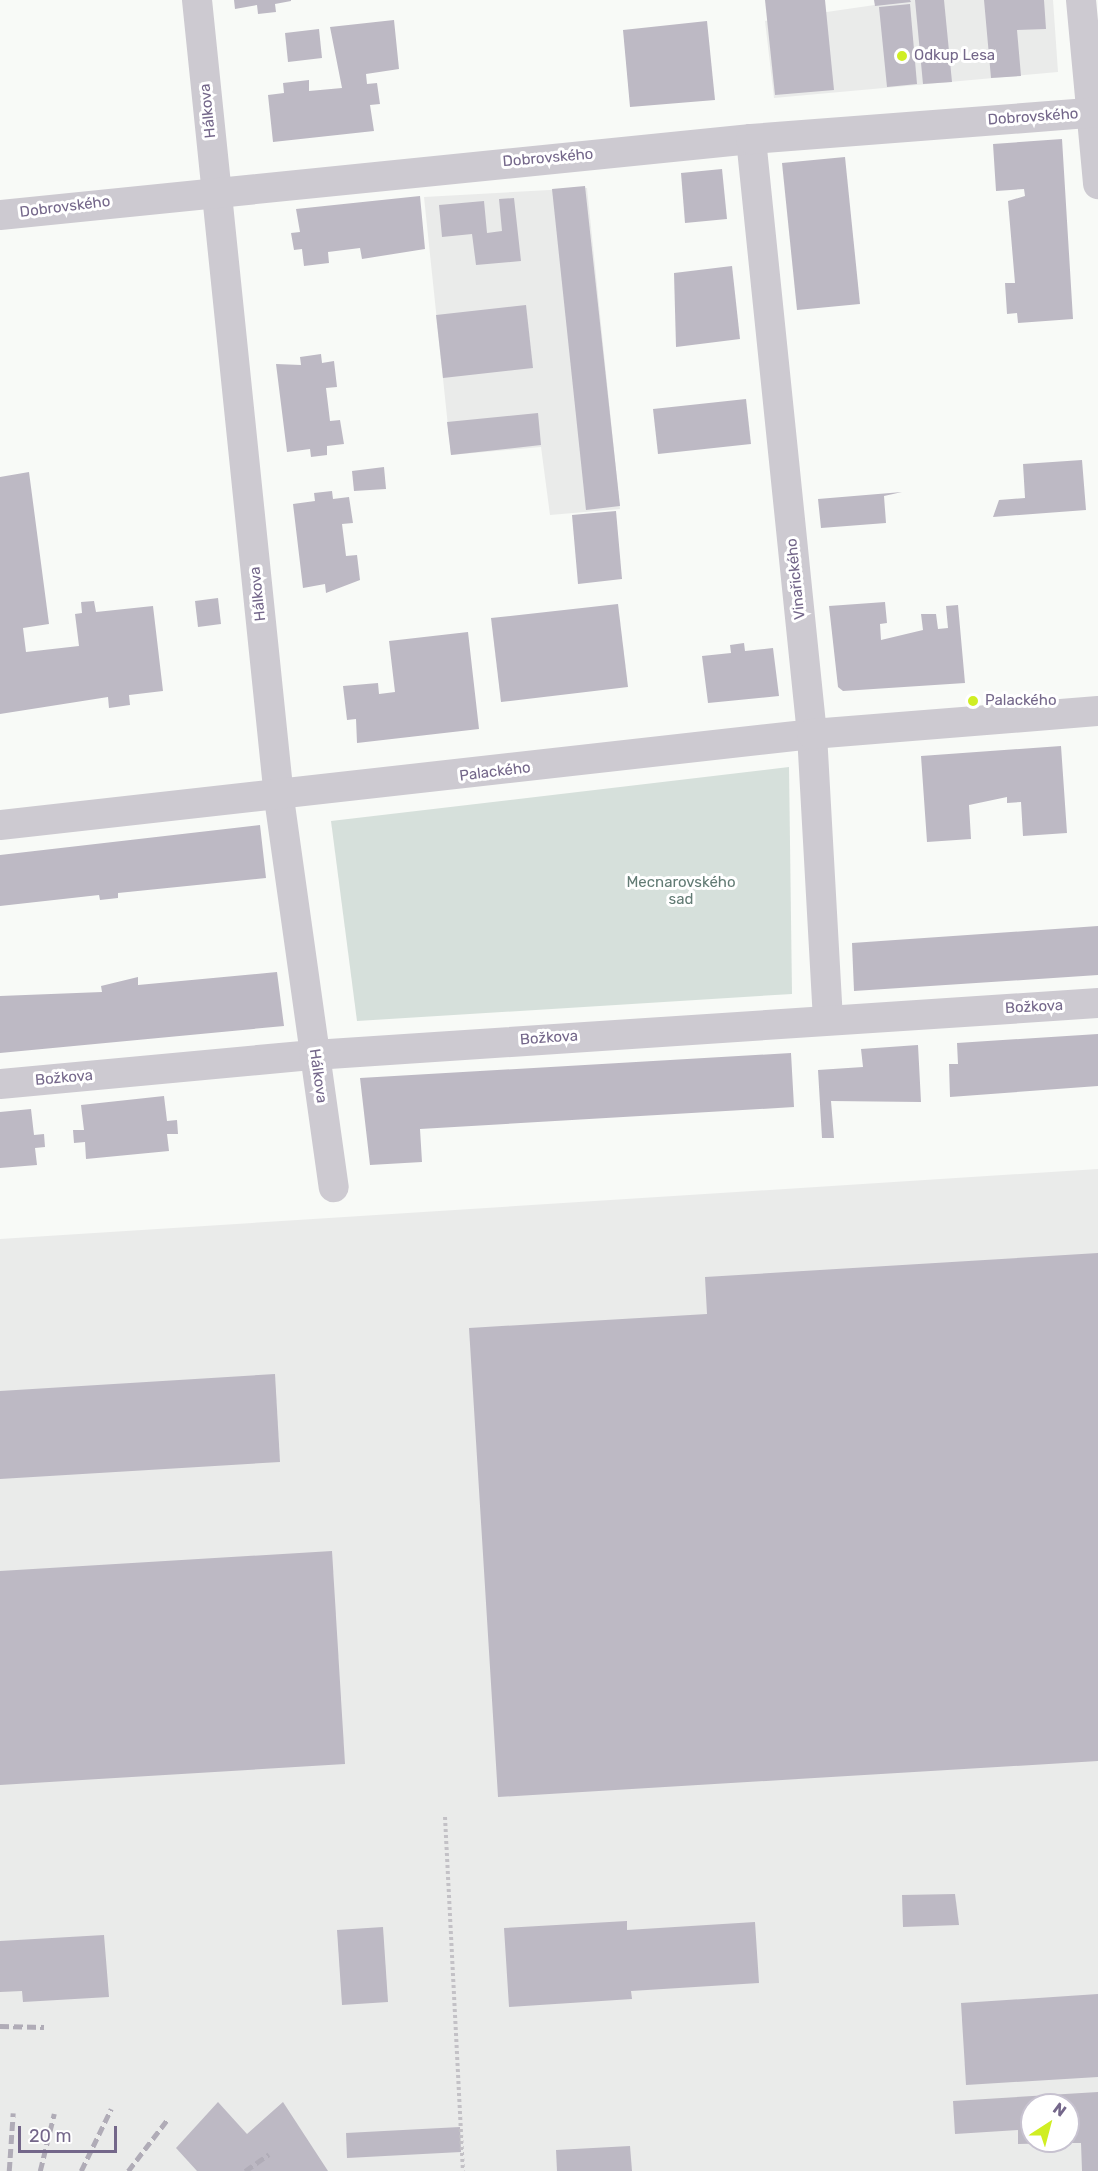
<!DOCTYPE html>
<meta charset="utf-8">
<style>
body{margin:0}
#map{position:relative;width:1098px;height:2171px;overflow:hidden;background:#f8faf7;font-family:Rubik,sans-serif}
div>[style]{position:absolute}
.built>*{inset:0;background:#eaebea}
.green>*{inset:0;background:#d6e0db}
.building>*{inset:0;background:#bdb9c4}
.path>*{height:4px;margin-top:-2px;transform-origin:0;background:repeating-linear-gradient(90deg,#c3c1c6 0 3px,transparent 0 6px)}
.street>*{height:30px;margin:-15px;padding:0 15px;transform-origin:15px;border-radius:15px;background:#cdcad1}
.rail>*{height:4.5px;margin-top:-2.25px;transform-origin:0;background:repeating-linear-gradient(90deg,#b0acb7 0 9px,transparent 0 13.5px)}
.dots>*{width:16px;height:16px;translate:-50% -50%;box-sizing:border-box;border:3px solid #fff;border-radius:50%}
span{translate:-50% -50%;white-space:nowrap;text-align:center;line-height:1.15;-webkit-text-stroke:6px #fff;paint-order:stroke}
.poi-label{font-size:15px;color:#74678a}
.left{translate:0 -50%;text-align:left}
.street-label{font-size:15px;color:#74678a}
.park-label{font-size:15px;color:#627b74}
.north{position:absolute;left:1020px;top:2093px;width:60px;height:60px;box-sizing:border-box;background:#fff;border:2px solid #c7c2d0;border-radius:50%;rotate:36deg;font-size:16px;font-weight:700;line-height:24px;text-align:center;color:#74678a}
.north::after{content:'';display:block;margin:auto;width:21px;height:27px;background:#d0ee23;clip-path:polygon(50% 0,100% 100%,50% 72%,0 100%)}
.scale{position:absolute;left:18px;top:2126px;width:99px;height:27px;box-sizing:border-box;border:3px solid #74678a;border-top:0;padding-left:8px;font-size:18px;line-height:21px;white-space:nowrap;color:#74678a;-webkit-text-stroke:4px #fff;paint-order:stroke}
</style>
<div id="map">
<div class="built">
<i style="clip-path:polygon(909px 0,1053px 0,1058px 72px,774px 98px,765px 21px)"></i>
<i style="clip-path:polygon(587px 188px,620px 509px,550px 515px,541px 447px,451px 455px,424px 197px)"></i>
<i style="clip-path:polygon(evenodd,1098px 1169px,1098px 2171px,0 2171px,0 1239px,1098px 1169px,1032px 2105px,1068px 2105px,1068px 2141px,1032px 2141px,1032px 2105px)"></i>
</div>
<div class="green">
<i style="clip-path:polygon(789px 767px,792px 994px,357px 1021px,331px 821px)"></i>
</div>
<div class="building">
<i style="clip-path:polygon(234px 0,291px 0,291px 1px,275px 4px,276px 12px,258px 14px,257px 5px,235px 9px)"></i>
<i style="clip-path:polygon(765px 0,825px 0,834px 90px,775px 95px)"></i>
<i style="clip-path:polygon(874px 0,910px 0,911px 2px,875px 6px)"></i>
<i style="clip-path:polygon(915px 0,944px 0,952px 82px,923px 84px)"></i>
<i style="clip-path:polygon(984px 0,1044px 0,1046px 29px,1017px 30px,1021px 76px,991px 78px)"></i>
<i style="clip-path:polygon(910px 4px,917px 84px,887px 87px,879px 7px)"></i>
<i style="clip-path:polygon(394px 20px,399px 69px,366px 74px,367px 84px,377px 83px,380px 104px,370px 105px,374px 131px,273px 142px,268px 95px,284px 93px,283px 83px,309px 80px,309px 91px,342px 88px,330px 27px)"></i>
<i style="clip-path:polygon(707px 21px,715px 100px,630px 107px,623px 30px)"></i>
<i style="clip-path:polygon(319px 29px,322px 58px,288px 62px,285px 33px)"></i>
<i style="clip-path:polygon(1062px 139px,1073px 319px,1018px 323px,1017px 313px,1007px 314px,1005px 283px,1015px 283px,1008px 201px,1025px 196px,1024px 189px,996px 191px,993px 144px)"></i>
<i style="clip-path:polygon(845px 157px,860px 304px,797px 310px,782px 163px)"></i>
<i style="clip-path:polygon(722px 169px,727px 219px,685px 223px,681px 173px)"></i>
<i style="clip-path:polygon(585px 186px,620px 506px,586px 510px,552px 189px)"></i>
<i style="clip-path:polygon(420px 196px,425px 249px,362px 259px,360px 248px,328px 252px,329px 263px,304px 266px,302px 249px,294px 250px,291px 233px,300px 232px,296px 209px)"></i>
<i style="clip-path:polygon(514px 198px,521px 261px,476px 265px,472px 234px,442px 237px,439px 205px,484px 201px,487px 233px,502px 231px,499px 199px)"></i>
<i style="clip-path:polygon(732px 266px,740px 339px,676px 347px,674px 273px)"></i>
<i style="clip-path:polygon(526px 305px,533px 368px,443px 378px,436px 315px)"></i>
<i style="clip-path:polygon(321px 354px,322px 363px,334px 361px,337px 387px,326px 388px,330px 421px,340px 420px,344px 444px,327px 446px,327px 455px,311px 457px,310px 449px,287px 452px,276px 364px,301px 365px,300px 357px)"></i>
<i style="clip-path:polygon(746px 399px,751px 444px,658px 454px,653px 409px)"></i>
<i style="clip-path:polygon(538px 413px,541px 445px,451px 455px,447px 422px)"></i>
<i style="clip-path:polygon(1082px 460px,1086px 510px,993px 517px,999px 500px,1025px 498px,1023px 464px)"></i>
<i style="clip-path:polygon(384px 467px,386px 489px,354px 491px,352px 471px)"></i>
<i style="clip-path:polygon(29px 472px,49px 624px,23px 628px,26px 652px,79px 646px,75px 614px,82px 613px,81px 602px,94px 601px,96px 612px,153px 606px,163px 691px,129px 695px,130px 705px,109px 708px,108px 697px,0 714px,0 477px)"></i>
<i style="clip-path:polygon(332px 491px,333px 499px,349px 497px,353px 523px,342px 524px,346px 556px,357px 555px,360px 580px,326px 593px,325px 584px,303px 588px,293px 504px,315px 501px,314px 493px)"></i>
<i style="clip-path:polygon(902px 492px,884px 496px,886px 523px,821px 528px,818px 499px)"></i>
<i style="clip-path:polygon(616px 511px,622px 579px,578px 584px,572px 515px)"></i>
<i style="clip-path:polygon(218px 598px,221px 624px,198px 627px,195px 601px)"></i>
<i style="clip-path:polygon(885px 602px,887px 623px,880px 624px,881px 640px,923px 630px,921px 614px,936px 614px,938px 629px,948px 628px,946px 606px,958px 605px,965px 683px,843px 691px,838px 687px,829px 606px)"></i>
<i style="clip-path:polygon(618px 604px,628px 687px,501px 702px,491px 618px)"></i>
<i style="clip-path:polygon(468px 632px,479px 729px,357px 743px,356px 719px,347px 720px,343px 686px,378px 683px,379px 694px,395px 692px,389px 641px)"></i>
<i style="clip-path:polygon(744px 643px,745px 651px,773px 648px,779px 696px,708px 703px,702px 656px,731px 653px,730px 645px)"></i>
<i style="clip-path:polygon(1061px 746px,1067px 833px,1023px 836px,1021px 802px,1007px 803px,1007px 797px,969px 805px,971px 839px,927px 842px,921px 756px)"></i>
<i style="clip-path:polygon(260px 825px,266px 878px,118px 893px,118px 898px,100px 900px,99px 895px,0 906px,0 855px)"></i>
<i style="clip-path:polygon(1098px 926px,1098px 975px,854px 991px,852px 943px)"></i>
<i style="clip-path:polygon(277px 972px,284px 1026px,0 1053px,0 996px,102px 992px,101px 986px,138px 977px,138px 985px)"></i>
<i style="clip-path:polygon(1098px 1034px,1098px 1086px,950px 1097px,949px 1064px,958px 1064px,957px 1043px)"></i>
<i style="clip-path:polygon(918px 1045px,921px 1102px,831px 1101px,834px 1138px,822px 1138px,818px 1070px,863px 1067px,861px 1049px)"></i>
<i style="clip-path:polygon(791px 1053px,794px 1107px,420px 1129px,422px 1162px,370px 1165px,360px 1078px)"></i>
<i style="clip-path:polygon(164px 1096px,167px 1121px,177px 1120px,178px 1134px,167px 1134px,169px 1151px,86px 1159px,85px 1142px,74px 1143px,73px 1130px,84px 1130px,81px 1105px)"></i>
<i style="clip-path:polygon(31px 1109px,34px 1135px,44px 1134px,45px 1147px,35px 1148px,37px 1165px,0 1168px,0 1112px)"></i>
<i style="clip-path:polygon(1098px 1253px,1098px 1761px,498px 1797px,469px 1328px,707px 1314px,705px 1277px)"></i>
<i style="clip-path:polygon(275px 1374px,280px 1462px,0 1479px,0 1391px)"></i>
<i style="clip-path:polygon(332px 1551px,345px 1764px,0 1785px,0 1571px)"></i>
<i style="clip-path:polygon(955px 1894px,959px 1925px,903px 1927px,902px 1895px)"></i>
<i style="clip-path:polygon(627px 1921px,627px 1930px,755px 1922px,759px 1983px,631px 1991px,632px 1999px,509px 2007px,504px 1928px)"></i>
<i style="clip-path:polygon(383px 1927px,388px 2002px,342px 2005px,337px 1930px)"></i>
<i style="clip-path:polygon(104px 1935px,109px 1997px,23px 2002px,22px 1991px,0 1992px,0 1941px)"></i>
<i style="clip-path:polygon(1098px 1994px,1098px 2077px,966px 2085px,961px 2003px)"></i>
<i style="clip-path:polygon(1098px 2092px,1098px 2171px,1082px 2171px,1081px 2143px,1068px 2143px,1068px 2105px,1032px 2105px,1032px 2141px,1060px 2143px,1018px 2144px,1018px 2130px,955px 2134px,953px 2101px)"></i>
<i style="clip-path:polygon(218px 2102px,247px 2134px,283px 2102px,328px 2171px,197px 2171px,176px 2148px)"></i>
<i style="clip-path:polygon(460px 2127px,461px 2152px,347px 2158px,346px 2133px)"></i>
<i style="clip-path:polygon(630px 2146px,632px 2171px,557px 2171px,556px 2150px)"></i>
</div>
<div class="path">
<i style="left:445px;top:1817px;width:354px;rotate:87.1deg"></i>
</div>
<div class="street">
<i style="left:197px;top:0;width:802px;rotate:84.13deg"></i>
<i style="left:279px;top:798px;width:393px;rotate:82deg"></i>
<i style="left:1081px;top:0;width:185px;rotate:84.7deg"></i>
<i style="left:751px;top:139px;width:598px;rotate:84.15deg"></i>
<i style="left:812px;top:734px;width:285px;rotate:86.8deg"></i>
<i style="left:0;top:215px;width:755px;rotate:-5.78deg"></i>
<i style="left:751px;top:139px;width:348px;rotate:-4.4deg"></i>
<i style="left:0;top:825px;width:817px;rotate:-6.39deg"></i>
<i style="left:812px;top:734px;width:287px;rotate:-4.6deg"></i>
<i style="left:0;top:1084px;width:315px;rotate:-5.3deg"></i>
<i style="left:314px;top:1055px;width:786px;rotate:-3.79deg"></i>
</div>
<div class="rail">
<i style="left:0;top:2026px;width:44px;rotate:1.3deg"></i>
<i style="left:9px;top:2171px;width:58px;rotate:-86.1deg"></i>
<i style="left:40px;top:2171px;width:59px;rotate:-76.2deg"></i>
<i style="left:81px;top:2171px;width:69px;rotate:-64.2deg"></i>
<i style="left:128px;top:2171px;width:64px;rotate:-52.6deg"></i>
<i style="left:245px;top:2171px;width:29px;rotate:-35deg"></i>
</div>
<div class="dots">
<i style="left:902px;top:56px;background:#d0ee23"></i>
<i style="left:973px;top:701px;background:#d0ee23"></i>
</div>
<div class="poi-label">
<span class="left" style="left:914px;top:56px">Odkup Lesa</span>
<span class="left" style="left:985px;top:701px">Palackého</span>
</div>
<div class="street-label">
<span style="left:208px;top:111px;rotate:-96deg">Hálkova</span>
<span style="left:1033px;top:117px;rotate:-4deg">Dobrovského</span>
<span style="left:548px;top:158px;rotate:-5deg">Dobrovského</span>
<span style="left:65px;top:207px;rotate:-7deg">Dobrovského</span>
<span style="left:796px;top:579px;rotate:-96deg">Vinařického</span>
<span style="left:258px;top:594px;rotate:-96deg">Hálkova</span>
<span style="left:495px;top:772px;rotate:-7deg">Palackého</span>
<span style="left:1034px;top:1007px;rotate:-3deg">Božkova</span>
<span style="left:549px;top:1038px;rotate:-4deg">Božkova</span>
<span style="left:318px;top:1076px;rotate:82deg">Hálkova</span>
<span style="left:64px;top:1078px;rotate:-5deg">Božkova</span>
</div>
<div class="park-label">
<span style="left:681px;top:891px">Mecnarovského<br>sad</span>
</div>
<div class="north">N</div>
<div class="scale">20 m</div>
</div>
